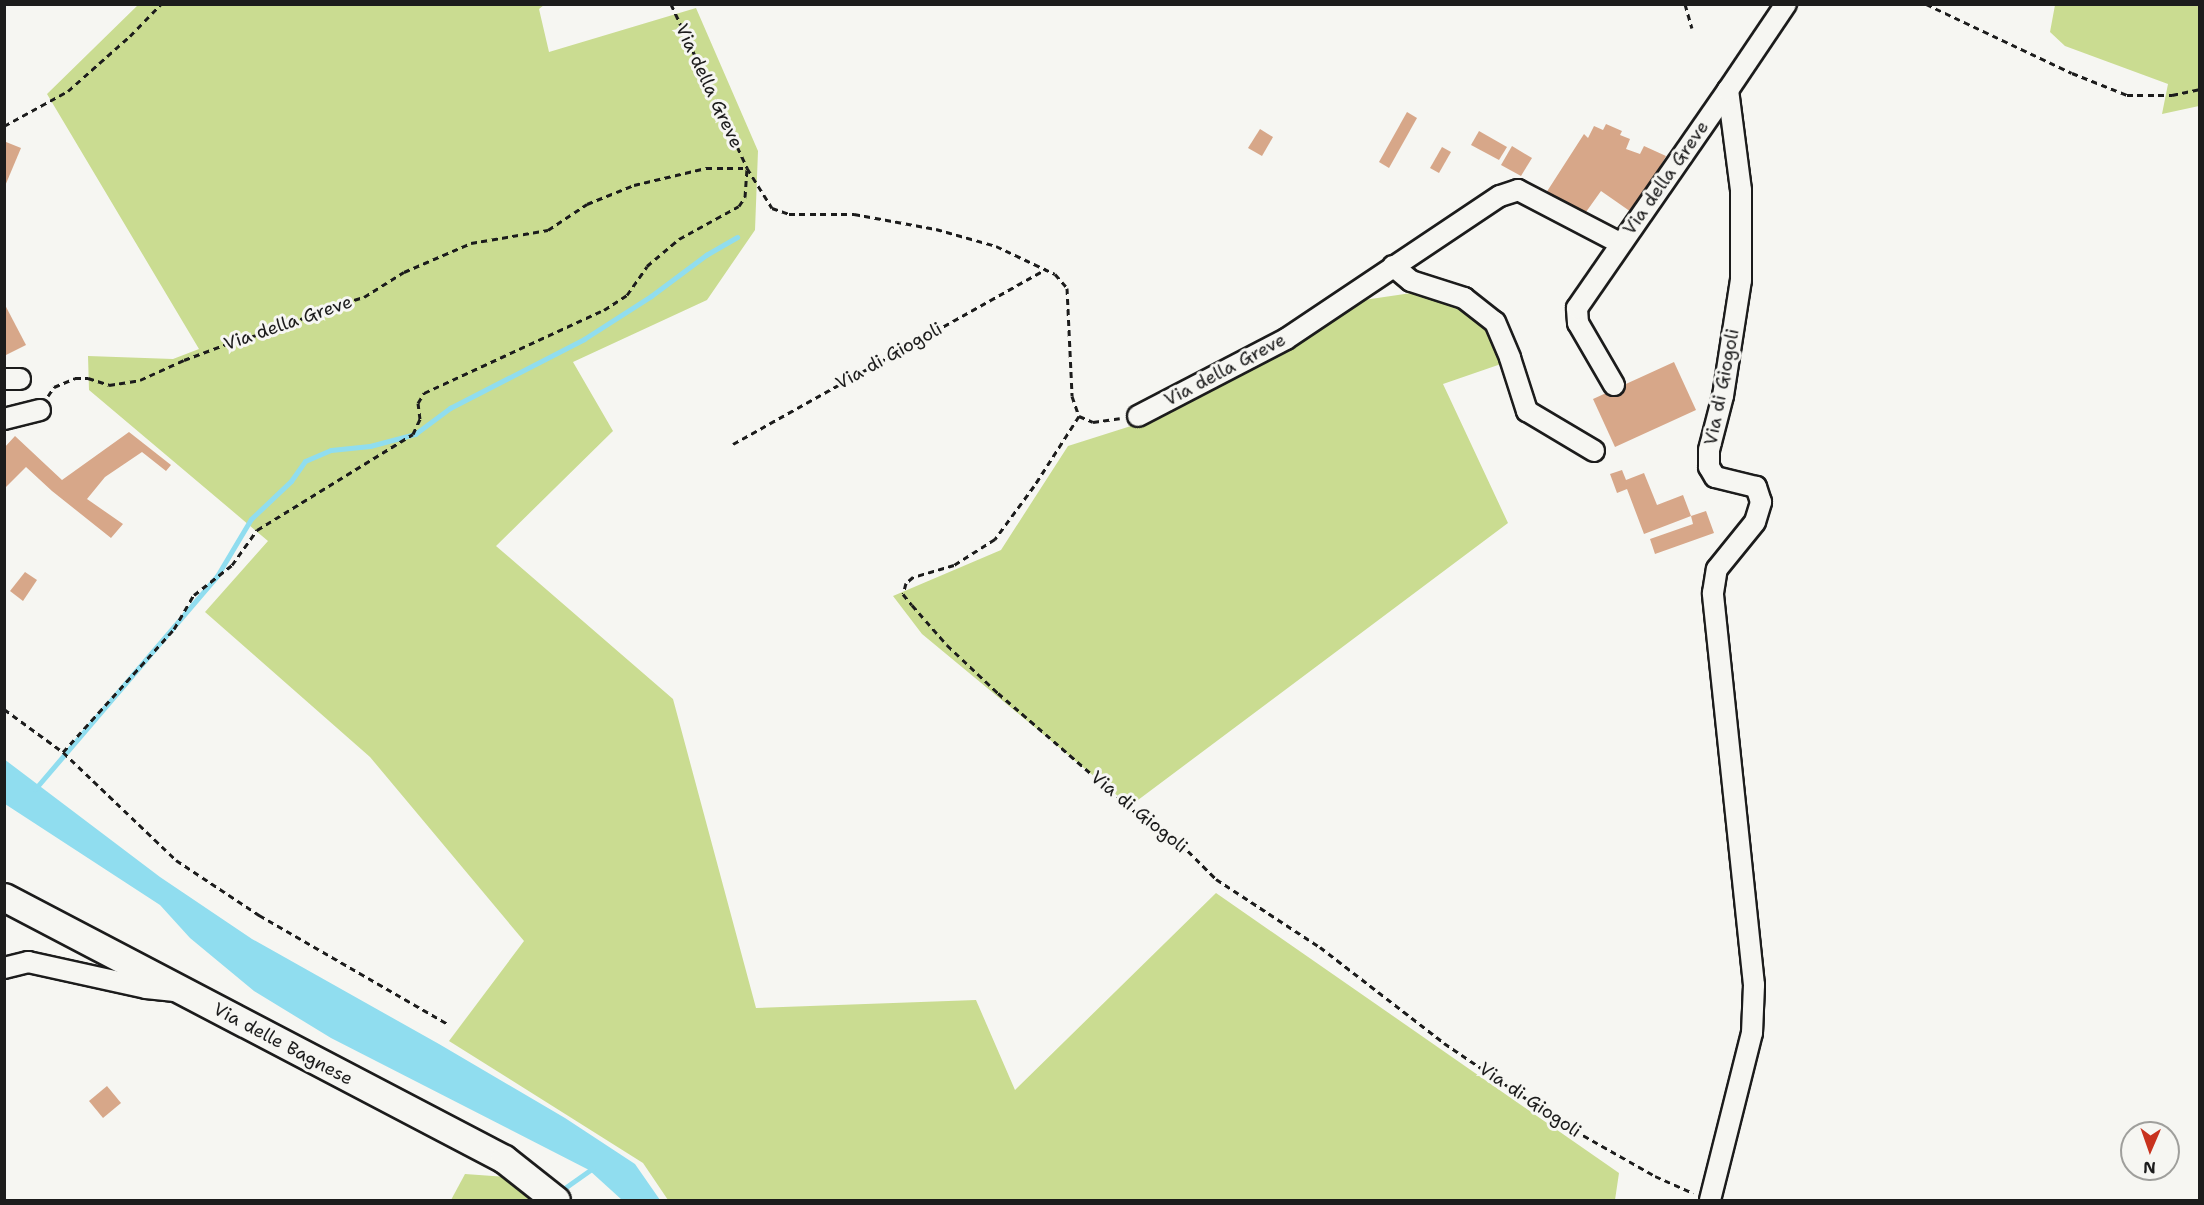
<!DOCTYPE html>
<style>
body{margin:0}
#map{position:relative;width:2204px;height:1205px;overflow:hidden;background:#f6f6f2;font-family:"Shantell Sans",sans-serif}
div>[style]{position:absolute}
.green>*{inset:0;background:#cadc91}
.water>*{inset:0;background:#90ddef}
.stream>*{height:5px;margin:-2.5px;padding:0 2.5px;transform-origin:2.5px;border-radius:2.5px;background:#90ddef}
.building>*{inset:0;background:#d7a789}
.path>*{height:3px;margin-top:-1.5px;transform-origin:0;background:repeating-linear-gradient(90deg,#1c1c1c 0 6px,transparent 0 10.5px)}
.roads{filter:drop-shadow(2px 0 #1c1c1c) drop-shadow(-2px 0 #1c1c1c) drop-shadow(0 2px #1c1c1c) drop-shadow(0 -2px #1c1c1c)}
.street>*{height:20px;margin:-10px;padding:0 10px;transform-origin:10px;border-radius:10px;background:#f6f6f2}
.secondary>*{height:27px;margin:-13.5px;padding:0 13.5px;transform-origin:13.5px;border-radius:13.5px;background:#f6f6f2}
span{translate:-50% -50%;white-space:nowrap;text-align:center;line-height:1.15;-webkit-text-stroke:6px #f6f6f2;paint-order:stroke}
.street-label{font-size:18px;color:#1c1c1c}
.frame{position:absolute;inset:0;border:6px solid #1c1c1c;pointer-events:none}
.north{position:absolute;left:2120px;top:1121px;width:60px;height:60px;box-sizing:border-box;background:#f6f6f2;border:2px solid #9f9f9c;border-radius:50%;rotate:182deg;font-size:16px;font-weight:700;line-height:24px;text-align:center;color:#1c1c1c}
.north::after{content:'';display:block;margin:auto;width:21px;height:27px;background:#c8321e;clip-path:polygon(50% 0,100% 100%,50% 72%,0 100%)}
</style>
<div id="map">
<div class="green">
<i style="clip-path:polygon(139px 4px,544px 5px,539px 9px,549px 52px,696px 8px,758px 151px,755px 230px,707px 300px,573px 362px,613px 431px,496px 546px,673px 699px,756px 1008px,976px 1000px,1015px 1090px,1216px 893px,1619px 1173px,1615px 1200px,668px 1200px,643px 1163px,449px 1041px,524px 941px,370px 757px,205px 612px,268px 541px,89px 390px,88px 356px,173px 359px,199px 349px,47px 94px)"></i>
<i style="clip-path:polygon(2055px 5px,2199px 5px,2199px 106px,2162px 114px,2168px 84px,2065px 46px,2050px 32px)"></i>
<i style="clip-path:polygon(1425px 291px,1481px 321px,1501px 364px,1443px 384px,1508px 523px,1130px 806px,922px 634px,893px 596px,1001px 550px,1068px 446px,1131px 426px,1357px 301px)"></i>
<i style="clip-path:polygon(465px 1174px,507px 1177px,539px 1200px,451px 1200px)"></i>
</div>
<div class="water">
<i style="clip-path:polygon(4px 759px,160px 877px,252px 939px,439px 1044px,565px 1118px,635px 1164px,660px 1200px,622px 1200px,589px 1170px,331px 1038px,254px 991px,190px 938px,160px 905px,5px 804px)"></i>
</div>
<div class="stream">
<i style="left:35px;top:789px;width:280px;rotate:-49.5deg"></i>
<i style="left:217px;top:576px;width:66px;rotate:-59.2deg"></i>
<i style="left:251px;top:519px;width:55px;rotate:-43.5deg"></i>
<i style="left:291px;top:481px;width:24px;rotate:-55deg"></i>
<i style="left:305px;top:461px;width:28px;rotate:-23deg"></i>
<i style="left:331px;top:450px;width:39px;rotate:-6deg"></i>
<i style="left:370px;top:446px;width:47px;rotate:-14.9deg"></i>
<i style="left:415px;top:434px;width:44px;rotate:-36.6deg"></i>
<i style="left:450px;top:408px;width:151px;rotate:-27.2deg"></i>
<i style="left:584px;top:339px;width:80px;rotate:-32.7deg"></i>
<i style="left:651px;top:296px;width:69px;rotate:-36.7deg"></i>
<i style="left:706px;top:255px;width:36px;rotate:-30deg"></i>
<i style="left:559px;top:1192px;width:42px;rotate:-35.2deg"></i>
</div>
<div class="building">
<i style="clip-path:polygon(1407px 112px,1417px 118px,1389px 168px,1379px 162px)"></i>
<i style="clip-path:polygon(1606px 124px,1622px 131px,1620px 135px,1630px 139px,1626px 149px,1640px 154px,1644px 146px,1666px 156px,1634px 214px,1601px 191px,1581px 219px,1546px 193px,1584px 134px,1588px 138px,1594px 126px,1603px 130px)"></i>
<i style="clip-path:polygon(1260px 129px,1273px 137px,1262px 156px,1248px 148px)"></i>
<i style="clip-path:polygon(1479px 131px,1507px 147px,1499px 160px,1471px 145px)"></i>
<i style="clip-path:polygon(6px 142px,21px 148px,5px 186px,4px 146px)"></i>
<i style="clip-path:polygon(1512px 146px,1532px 158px,1521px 176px,1501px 165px)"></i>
<i style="clip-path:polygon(1442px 147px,1451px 152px,1439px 173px,1430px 168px)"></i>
<i style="clip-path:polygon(4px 303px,26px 345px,4px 356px)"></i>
<i style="clip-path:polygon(1674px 362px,1696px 410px,1615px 447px,1593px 399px)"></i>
<i style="clip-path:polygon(129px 432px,171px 465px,166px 471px,142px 452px,105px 477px,87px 499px,123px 524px,111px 538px,52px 491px,26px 467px,4px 489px,4px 448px,15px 436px,62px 480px)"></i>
<i style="clip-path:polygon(1622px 470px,1626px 480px,1644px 473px,1657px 505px,1683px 495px,1691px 516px,1644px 534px,1627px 489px,1617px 493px,1610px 474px)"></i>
<i style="clip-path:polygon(1706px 511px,1714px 533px,1655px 554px,1650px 539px,1693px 524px,1691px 516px)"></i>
<i style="clip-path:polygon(25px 572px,37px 580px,23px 601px,10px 591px)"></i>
<i style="clip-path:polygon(107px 1086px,121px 1103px,103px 1118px,89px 1101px)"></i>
</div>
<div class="path">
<i style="left:671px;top:4px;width:181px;rotate:65.1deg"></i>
<i style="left:747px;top:168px;width:47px;rotate:58deg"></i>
<i style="left:772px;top:208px;width:18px;rotate:19deg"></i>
<i style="left:789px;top:214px;width:65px"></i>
<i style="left:854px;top:214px;width:83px;rotate:10.4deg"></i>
<i style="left:936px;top:229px;width:62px;rotate:15.8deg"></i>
<i style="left:996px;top:246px;width:65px;rotate:25.4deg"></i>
<i style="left:1055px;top:274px;width:18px;rotate:49deg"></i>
<i style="left:1067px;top:288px;width:108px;rotate:87.3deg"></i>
<i style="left:1072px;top:396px;width:21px;rotate:71deg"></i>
<i style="left:1079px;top:416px;width:15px;rotate:23deg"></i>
<i style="left:1093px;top:422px;width:27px;rotate:-8deg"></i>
<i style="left:1685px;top:4px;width:25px;rotate:74deg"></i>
<i style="left:1926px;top:4px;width:161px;rotate:25.3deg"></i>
<i style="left:2072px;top:73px;width:59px;rotate:21.8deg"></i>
<i style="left:2127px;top:95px;width:45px"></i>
<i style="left:2172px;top:95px;width:29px;rotate:-12deg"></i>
<i style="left:4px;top:126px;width:73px;rotate:-28.7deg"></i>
<i style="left:68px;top:91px;width:83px;rotate:-41.6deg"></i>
<i style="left:130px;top:36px;width:45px;rotate:-45.9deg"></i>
<i style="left:48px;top:396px;width:11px;rotate:-56deg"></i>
<i style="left:54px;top:387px;width:23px;rotate:-23deg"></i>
<i style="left:75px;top:378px;width:13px"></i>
<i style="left:88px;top:378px;width:22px;rotate:18deg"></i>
<i style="left:109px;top:385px;width:31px;rotate:-9deg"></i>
<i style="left:140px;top:380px;width:48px;rotate:-24.4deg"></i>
<i style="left:184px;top:360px;width:60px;rotate:-20.6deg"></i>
<i style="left:240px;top:339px;width:43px;rotate:-13.4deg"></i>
<i style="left:282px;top:329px;width:36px;rotate:-28deg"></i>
<i style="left:314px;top:312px;width:52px;rotate:-16.7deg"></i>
<i style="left:364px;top:297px;width:47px;rotate:-32deg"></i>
<i style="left:404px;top:272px;width:73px;rotate:-23.4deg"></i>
<i style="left:471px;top:243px;width:78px;rotate:-9.6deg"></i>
<i style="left:548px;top:230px;width:47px;rotate:-33.7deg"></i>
<i style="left:587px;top:204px;width:51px;rotate:-22deg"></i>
<i style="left:634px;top:185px;width:74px;rotate:-13.3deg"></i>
<i style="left:706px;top:168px;width:41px"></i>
<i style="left:1079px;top:416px;width:83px;rotate:122.7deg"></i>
<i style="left:1034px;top:486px;width:66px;rotate:126.3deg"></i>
<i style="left:995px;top:539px;width:49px;rotate:147.6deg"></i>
<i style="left:954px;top:565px;width:43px;rotate:163.7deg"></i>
<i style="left:913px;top:577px;width:9px;rotate:139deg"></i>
<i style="left:906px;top:583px;width:11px;rotate:105deg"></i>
<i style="left:903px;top:594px;width:14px;rotate:51deg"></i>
<i style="left:912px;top:605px;width:53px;rotate:48.8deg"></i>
<i style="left:947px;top:645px;width:70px;rotate:43.3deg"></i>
<i style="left:998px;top:693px;width:189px;rotate:40.9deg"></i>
<i style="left:1141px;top:817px;width:37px;rotate:31deg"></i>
<i style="left:1173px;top:836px;width:61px;rotate:45deg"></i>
<i style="left:1216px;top:879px;width:124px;rotate:33.2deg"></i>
<i style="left:1320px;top:947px;width:157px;rotate:37.7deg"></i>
<i style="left:1444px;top:1043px;width:146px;rotate:34.1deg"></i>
<i style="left:1565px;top:1125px;width:103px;rotate:29.5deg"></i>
<i style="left:1655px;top:1176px;width:42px;rotate:24.1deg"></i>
<i style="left:733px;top:444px;width:359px;rotate:-29.2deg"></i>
<i style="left:4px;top:709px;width:73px;rotate:36.1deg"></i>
<i style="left:63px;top:752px;width:156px;rotate:43.7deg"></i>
<i style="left:176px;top:860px;width:100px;rotate:33.5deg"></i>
<i style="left:259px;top:915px;width:218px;rotate:30deg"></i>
<i style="left:63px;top:752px;width:166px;rotate:-47.9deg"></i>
<i style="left:174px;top:629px;width:39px;rotate:-60deg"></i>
<i style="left:194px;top:595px;width:48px;rotate:-38.3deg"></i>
<i style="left:232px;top:565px;width:43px;rotate:-54.5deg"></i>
<i style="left:257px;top:530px;width:183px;rotate:-31.6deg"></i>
<i style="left:413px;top:434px;width:17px;rotate:-65deg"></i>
<i style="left:420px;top:419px;width:16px;rotate:-97deg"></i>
<i style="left:418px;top:403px;width:12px;rotate:-59deg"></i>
<i style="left:424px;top:393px;width:198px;rotate:-24.8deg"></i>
<i style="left:604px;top:310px;width:27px;rotate:-33deg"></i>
<i style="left:627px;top:295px;width:35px;rotate:-55deg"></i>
<i style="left:647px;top:266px;width:42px;rotate:-40.2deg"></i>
<i style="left:679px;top:239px;width:68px;rotate:-28.8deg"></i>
<i style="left:739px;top:206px;width:11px;rotate:-56deg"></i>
<i style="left:745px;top:197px;width:29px;rotate:-86deg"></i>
</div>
<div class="roads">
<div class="street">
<i style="left:1393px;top:266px;width:23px;rotate:40deg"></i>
<i style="left:1411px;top:281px;width:56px;rotate:17.8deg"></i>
<i style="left:1464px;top:298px;width:39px;rotate:38deg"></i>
<i style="left:1495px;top:322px;width:39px;rotate:67deg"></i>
<i style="left:1510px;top:358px;width:56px;rotate:72.2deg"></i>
<i style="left:1527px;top:411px;width:78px;rotate:30.8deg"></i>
<i style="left:4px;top:379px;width:16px"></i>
<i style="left:1614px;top:385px;width:72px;rotate:-120.1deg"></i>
<i style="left:1578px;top:323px;width:15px;rotate:-94deg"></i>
<i style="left:1577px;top:308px;width:265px;rotate:-55.3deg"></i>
<i style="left:1138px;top:416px;width:167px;rotate:-27.5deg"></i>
<i style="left:1286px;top:339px;width:257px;rotate:-33.8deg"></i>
<i style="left:1500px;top:196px;width:19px;rotate:-18deg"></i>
<i style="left:1518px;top:190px;width:115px;rotate:27.5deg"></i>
<i style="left:4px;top:419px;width:37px;rotate:-14deg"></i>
<i style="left:4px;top:968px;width:25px;rotate:-14deg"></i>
<i style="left:28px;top:962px;width:121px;rotate:12.4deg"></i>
<i style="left:146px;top:988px;width:29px;rotate:6deg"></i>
<i style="left:1710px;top:1200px;width:172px;rotate:-75.9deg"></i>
<i style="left:1752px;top:1033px;width:48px;rotate:-87.6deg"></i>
<i style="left:1754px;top:985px;width:394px;rotate:-96deg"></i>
<i style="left:1713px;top:593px;width:24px;rotate:-81deg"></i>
<i style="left:1717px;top:569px;width:60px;rotate:-51deg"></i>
<i style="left:1755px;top:522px;width:21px;rotate:-73deg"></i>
<i style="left:1761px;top:502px;width:16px;rotate:-108deg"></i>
<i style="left:1756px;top:487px;width:42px;rotate:-166.3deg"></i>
<i style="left:1715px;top:477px;width:12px;rotate:-121deg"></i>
<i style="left:1709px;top:467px;width:17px;rotate:-90deg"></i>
<i style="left:1709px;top:450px;width:56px;rotate:-75.5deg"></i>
<i style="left:1723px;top:396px;width:117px;rotate:-81.2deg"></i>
<i style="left:1741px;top:280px;width:90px;rotate:-90deg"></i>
<i style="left:1741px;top:190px;width:101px;rotate:-97.4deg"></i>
<i style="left:1728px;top:90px;width:104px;rotate:-56deg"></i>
</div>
<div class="secondary">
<i style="left:4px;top:897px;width:564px;rotate:27.65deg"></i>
<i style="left:504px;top:1159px;width:66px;rotate:38.3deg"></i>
</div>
</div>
<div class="street-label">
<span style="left:709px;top:86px;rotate:65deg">Via della Greve</span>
<span style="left:1666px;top:178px;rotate:-55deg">Via della Greve</span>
<span style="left:288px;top:323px;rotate:-19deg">Via della Greve</span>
<span style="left:889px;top:356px;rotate:-29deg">Via di Giogoli</span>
<span style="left:1225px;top:370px;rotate:-28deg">Via della Greve</span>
<span style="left:1722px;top:387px;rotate:-79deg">Via di Giogoli</span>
<span style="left:1139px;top:812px;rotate:39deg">Via di Giogoli</span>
<span style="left:283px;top:1044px;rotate:28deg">Via delle Bagnese</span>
<span style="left:1530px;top:1100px;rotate:34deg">Via di Giogoli</span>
</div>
<div class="frame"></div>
<div class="north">N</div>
</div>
